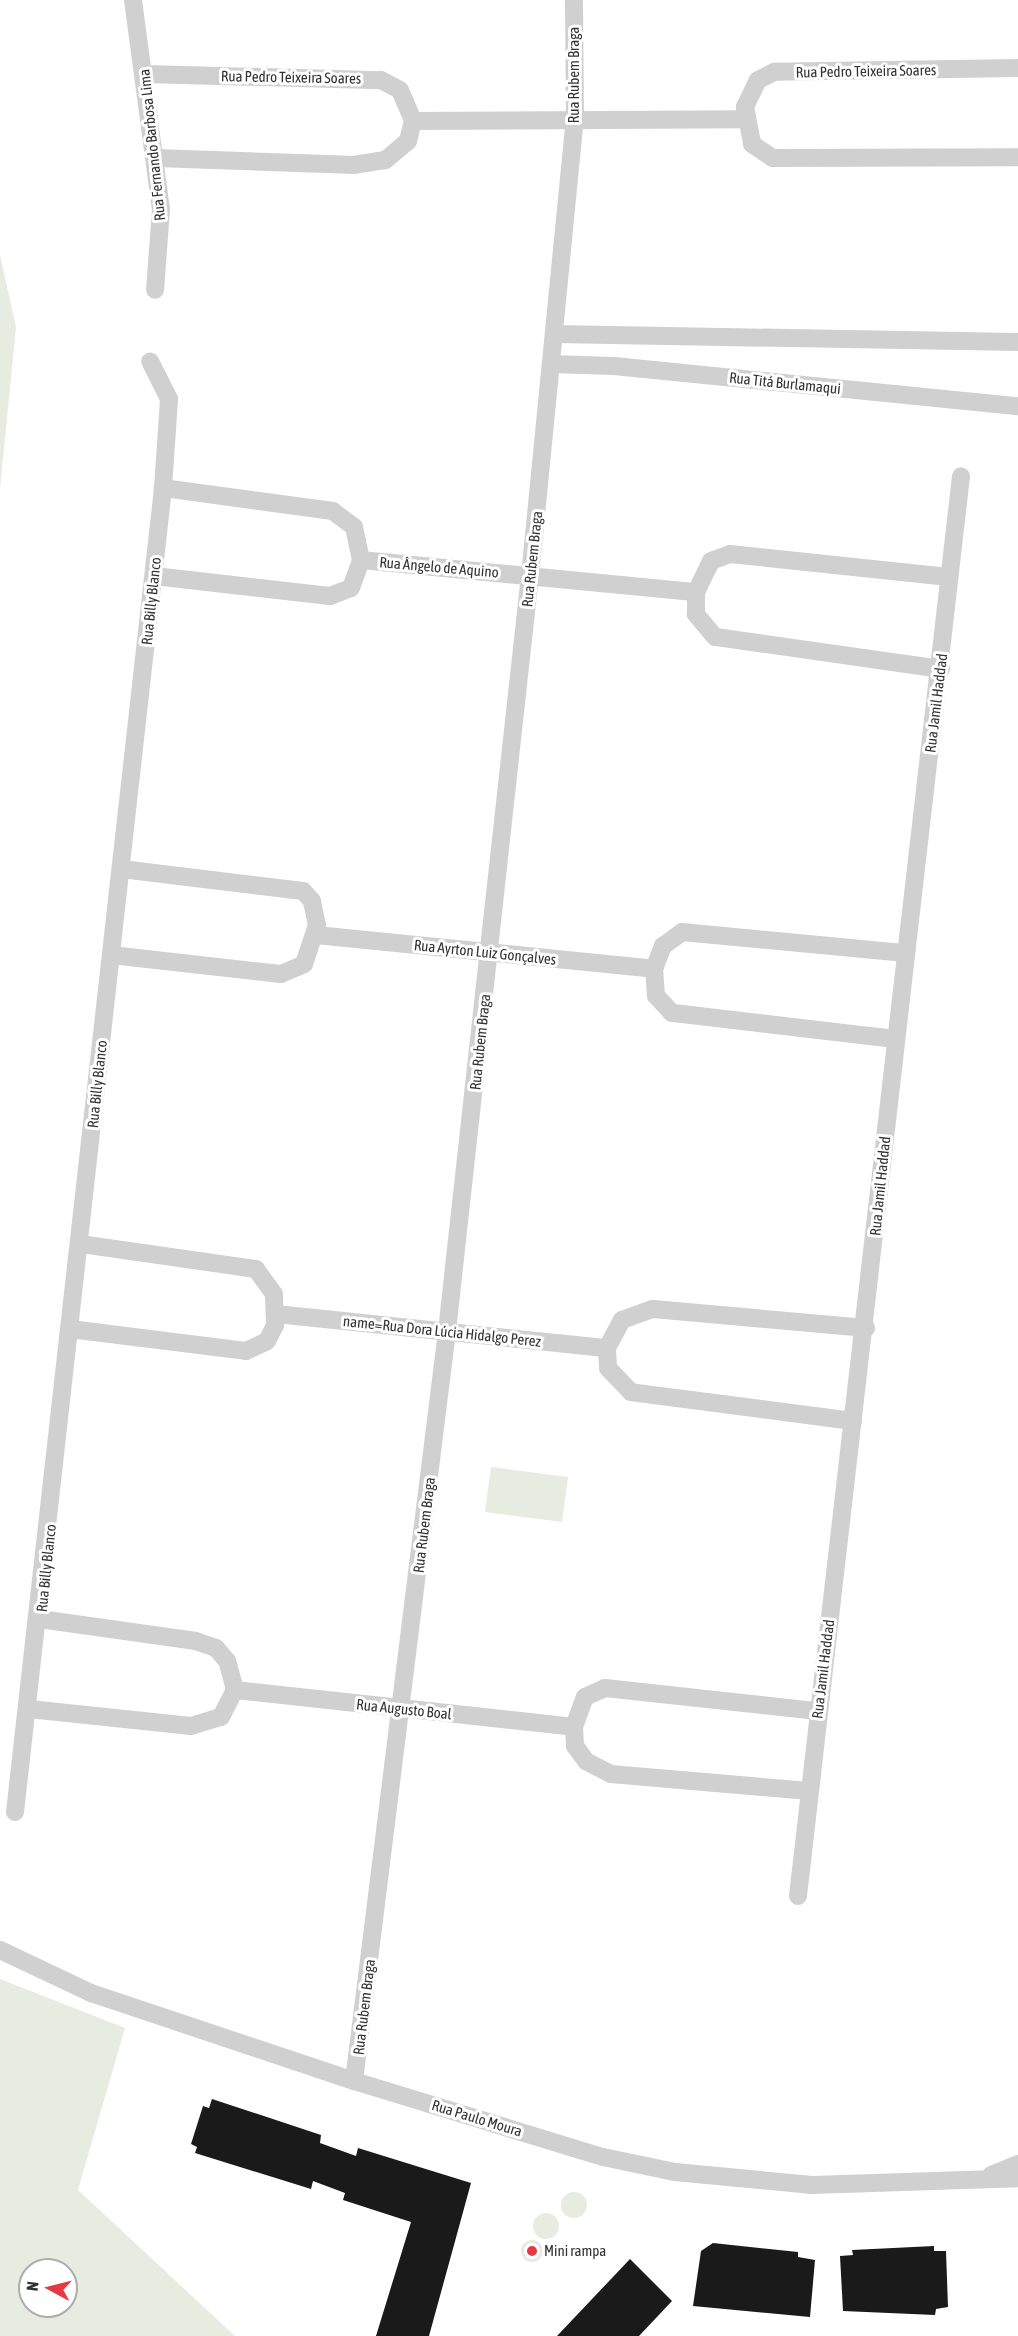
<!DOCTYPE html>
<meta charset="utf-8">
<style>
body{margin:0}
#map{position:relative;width:1018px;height:2336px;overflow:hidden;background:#fff;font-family:"Asap Condensed",sans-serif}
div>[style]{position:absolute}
.green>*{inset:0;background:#e6ecdf}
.round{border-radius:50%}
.building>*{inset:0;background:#1a1a1a}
.street>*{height:18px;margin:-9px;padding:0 9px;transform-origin:9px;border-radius:9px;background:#d0d0d0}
.dots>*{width:16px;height:16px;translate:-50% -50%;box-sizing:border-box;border:3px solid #fff;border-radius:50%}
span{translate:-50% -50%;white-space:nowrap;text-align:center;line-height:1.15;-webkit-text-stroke:6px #fff;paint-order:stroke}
.street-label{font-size:15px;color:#333}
.poi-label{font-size:15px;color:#333}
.left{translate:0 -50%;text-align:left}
.north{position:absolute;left:18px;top:2258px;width:60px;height:60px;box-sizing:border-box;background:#fff;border:2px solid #adadad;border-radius:50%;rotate:277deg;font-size:16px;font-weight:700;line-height:24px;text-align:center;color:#333}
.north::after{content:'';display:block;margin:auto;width:21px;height:27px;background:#e63946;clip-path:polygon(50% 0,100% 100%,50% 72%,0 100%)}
</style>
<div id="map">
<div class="green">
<i style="clip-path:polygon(0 255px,16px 327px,0 489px)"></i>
<i style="clip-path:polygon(491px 1467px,568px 1477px,562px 1522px,485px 1512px)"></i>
<i style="clip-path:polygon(evenodd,0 1979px,125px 2028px,78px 2190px,235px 2336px,0 2336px,0 1979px,30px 2270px,66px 2270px,66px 2306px,30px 2306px,30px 2270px)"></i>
<i class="round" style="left:561px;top:2192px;width:26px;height:26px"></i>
<i class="round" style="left:533px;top:2213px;width:26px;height:26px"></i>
<i class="round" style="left:521px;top:2240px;width:22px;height:22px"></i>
</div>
<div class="building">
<i style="clip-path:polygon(212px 2099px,321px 2135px,320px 2143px,356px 2156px,358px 2148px,471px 2183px,429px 2336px,376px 2336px,411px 2222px,343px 2200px,345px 2193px,313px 2181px,311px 2189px,195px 2153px,197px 2147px,191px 2144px,203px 2106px,209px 2108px)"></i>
<i style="clip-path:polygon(713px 2243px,798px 2252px,798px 2257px,815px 2260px,810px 2317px,693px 2306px,701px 2251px)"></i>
<i style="clip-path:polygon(934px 2246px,934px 2251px,946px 2251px,948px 2307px,936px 2309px,935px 2315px,843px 2311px,840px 2256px,853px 2255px,852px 2250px)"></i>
<i style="clip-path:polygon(630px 2259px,672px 2301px,639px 2336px,557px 2336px)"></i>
</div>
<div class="street">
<i style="left:133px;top:0;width:211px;rotate:82.4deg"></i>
<i style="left:161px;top:209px;width:81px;rotate:94.2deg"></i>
<i style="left:1018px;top:68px;width:244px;rotate:179.1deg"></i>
<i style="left:774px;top:72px;width:18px;rotate:153deg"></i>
<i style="left:758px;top:80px;width:30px;rotate:116deg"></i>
<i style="left:745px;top:107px;width:38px;rotate:79deg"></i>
<i style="left:752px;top:144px;width:25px;rotate:34deg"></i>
<i style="left:773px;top:158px;width:245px;rotate:-0.2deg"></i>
<i style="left:145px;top:74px;width:236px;rotate:1.5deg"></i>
<i style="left:381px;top:80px;width:21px;rotate:28deg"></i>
<i style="left:400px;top:90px;width:34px;rotate:67deg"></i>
<i style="left:413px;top:121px;width:21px;rotate:104deg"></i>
<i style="left:408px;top:141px;width:30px;rotate:140deg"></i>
<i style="left:385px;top:160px;width:30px;rotate:171deg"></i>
<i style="left:355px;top:165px;width:199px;rotate:-178deg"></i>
<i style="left:413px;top:121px;width:333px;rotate:-0.3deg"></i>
<i style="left:555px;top:334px;width:463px;rotate:1deg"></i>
<i style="left:552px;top:364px;width:62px;rotate:1.8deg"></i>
<i style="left:614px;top:366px;width:406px;rotate:5.7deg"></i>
<i style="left:361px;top:560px;width:337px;rotate:5.5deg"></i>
<i style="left:154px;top:576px;width:177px;rotate:6.5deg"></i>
<i style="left:330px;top:596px;width:22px;rotate:-21deg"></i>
<i style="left:351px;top:588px;width:30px;rotate:-70deg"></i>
<i style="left:361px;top:560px;width:34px;rotate:-102deg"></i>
<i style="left:354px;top:527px;width:26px;rotate:-143deg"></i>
<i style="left:333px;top:511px;width:172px;rotate:-172.3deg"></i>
<i style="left:941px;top:669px;width:228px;rotate:-171.9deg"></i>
<i style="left:715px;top:637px;width:30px;rotate:-130deg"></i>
<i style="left:696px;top:614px;width:22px;rotate:-90deg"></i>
<i style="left:696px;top:592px;width:34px;rotate:-64deg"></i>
<i style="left:711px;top:561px;width:20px;rotate:-20deg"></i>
<i style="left:730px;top:554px;width:220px;rotate:6deg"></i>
<i style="left:316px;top:935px;width:340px;rotate:5.7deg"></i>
<i style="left:111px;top:955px;width:171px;rotate:6.4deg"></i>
<i style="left:281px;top:974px;width:25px;rotate:-23deg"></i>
<i style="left:304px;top:964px;width:41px;rotate:-71.6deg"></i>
<i style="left:317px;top:925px;width:25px;rotate:-102deg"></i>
<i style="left:312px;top:901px;width:13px;rotate:-132deg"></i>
<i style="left:303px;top:891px;width:183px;rotate:-173.1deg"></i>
<i style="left:895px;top:1039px;width:225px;rotate:-173.3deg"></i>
<i style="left:672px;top:1013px;width:23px;rotate:-133deg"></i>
<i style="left:656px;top:996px;width:27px;rotate:-94deg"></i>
<i style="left:654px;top:969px;width:25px;rotate:-69deg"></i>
<i style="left:663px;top:946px;width:24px;rotate:-36deg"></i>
<i style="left:682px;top:932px;width:222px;rotate:5.4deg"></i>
<i style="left:276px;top:1314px;width:333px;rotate:5.9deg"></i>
<i style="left:70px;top:1329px;width:177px;rotate:7.1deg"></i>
<i style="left:246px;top:1351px;width:23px;rotate:-25deg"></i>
<i style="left:267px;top:1341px;width:18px;rotate:-63deg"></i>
<i style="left:275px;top:1325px;width:31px;rotate:-92deg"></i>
<i style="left:274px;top:1294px;width:31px;rotate:-126deg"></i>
<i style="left:256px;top:1269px;width:178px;rotate:-171.9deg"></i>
<i style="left:853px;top:1421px;width:224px;rotate:-172.6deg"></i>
<i style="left:631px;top:1392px;width:33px;rotate:-134deg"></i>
<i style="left:608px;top:1368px;width:20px;rotate:-93deg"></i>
<i style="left:607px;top:1348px;width:32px;rotate:-62deg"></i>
<i style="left:622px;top:1320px;width:33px;rotate:-20deg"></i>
<i style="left:653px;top:1309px;width:214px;rotate:5.1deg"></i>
<i style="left:235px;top:1690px;width:341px;rotate:6.2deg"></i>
<i style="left:29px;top:1709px;width:163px;rotate:6deg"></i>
<i style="left:191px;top:1726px;width:31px;rotate:-17deg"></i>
<i style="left:221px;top:1717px;width:30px;rotate:-63deg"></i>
<i style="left:235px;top:1690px;width:30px;rotate:-105deg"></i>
<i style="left:227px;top:1661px;width:17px;rotate:-130deg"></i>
<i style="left:216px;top:1648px;width:21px;rotate:-161deg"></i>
<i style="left:196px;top:1641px;width:158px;rotate:-172deg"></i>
<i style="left:809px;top:1791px;width:199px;rotate:-175.1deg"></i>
<i style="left:611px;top:1774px;width:28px;rotate:-153deg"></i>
<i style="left:586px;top:1761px;width:19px;rotate:-126deg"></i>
<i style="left:575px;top:1746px;width:19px;rotate:-93deg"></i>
<i style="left:574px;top:1727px;width:32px;rotate:-70deg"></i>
<i style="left:585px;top:1697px;width:22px;rotate:-24deg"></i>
<i style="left:605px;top:1688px;width:214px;rotate:6.2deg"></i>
<i style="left:15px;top:1812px;width:1332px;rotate:-83.62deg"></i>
<i style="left:163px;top:488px;width:89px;rotate:-86.1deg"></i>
<i style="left:169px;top:399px;width:42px;rotate:-116.6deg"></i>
<i style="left:798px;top:1896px;width:1429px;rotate:-83.45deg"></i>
<i style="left:0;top:1950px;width:101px;rotate:25.3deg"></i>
<i style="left:91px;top:1993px;width:277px;rotate:18.5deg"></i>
<i style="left:354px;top:2081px;width:260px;rotate:17deg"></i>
<i style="left:603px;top:2157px;width:74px;rotate:11.8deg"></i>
<i style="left:675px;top:2172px;width:138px;rotate:5.4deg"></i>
<i style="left:812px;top:2185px;width:206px;rotate:-1.9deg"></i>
<i style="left:354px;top:2081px;width:756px;rotate:-82.93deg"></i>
<i style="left:447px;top:1331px;width:760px;rotate:-83.73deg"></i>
<i style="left:530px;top:576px;width:460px;rotate:-84.4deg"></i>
<i style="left:575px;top:118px;width:118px;rotate:-90.5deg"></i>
<i style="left:991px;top:2175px;width:29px;rotate:-22deg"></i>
</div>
<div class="dots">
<i style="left:532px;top:2251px;background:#e63946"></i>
</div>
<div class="street-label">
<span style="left:866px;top:71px;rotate:-1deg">Rua Pedro Teixeira Soares</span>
<span style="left:574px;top:75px;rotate:-90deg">Rua Rubem Braga</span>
<span style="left:291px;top:77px;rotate:1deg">Rua Pedro Teixeira Soares</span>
<span style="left:152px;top:145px;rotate:-96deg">Rua Fernando Barbosa Lima</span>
<span style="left:785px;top:383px;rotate:6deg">Rua Titá Burlamaqui</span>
<span style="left:532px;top:559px;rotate:-84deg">Rua Rubem Braga</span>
<span style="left:439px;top:567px;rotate:5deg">Rua Ângelo de Aquino</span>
<span style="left:151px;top:601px;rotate:-84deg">Rua Billy Blanco</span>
<span style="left:936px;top:703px;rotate:-83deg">Rua Jamil Haddad</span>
<span style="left:485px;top:952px;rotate:6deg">Rua Ayrton Luiz Gonçalves</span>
<span style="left:480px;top:1042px;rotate:-84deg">Rua Rubem Braga</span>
<span style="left:97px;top:1084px;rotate:-84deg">Rua Billy Blanco</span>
<span style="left:880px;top:1186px;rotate:-84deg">Rua Jamil Haddad</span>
<span style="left:442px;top:1331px;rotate:6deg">name=Rua Dora Lúcia Hidalgo Perez</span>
<span style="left:424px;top:1525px;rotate:-83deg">Rua Rubem Braga</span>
<span style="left:46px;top:1568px;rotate:-84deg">Rua Billy Blanco</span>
<span style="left:823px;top:1669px;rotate:-83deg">Rua Jamil Haddad</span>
<span style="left:404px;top:1709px;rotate:6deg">Rua Augusto Boal</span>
<span style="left:364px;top:2007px;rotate:-83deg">Rua Rubem Braga</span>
<span style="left:477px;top:2118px;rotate:17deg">Rua Paulo Moura</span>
</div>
<div class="poi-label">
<span class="left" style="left:544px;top:2251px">Mini rampa</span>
</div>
<div class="north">N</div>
</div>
